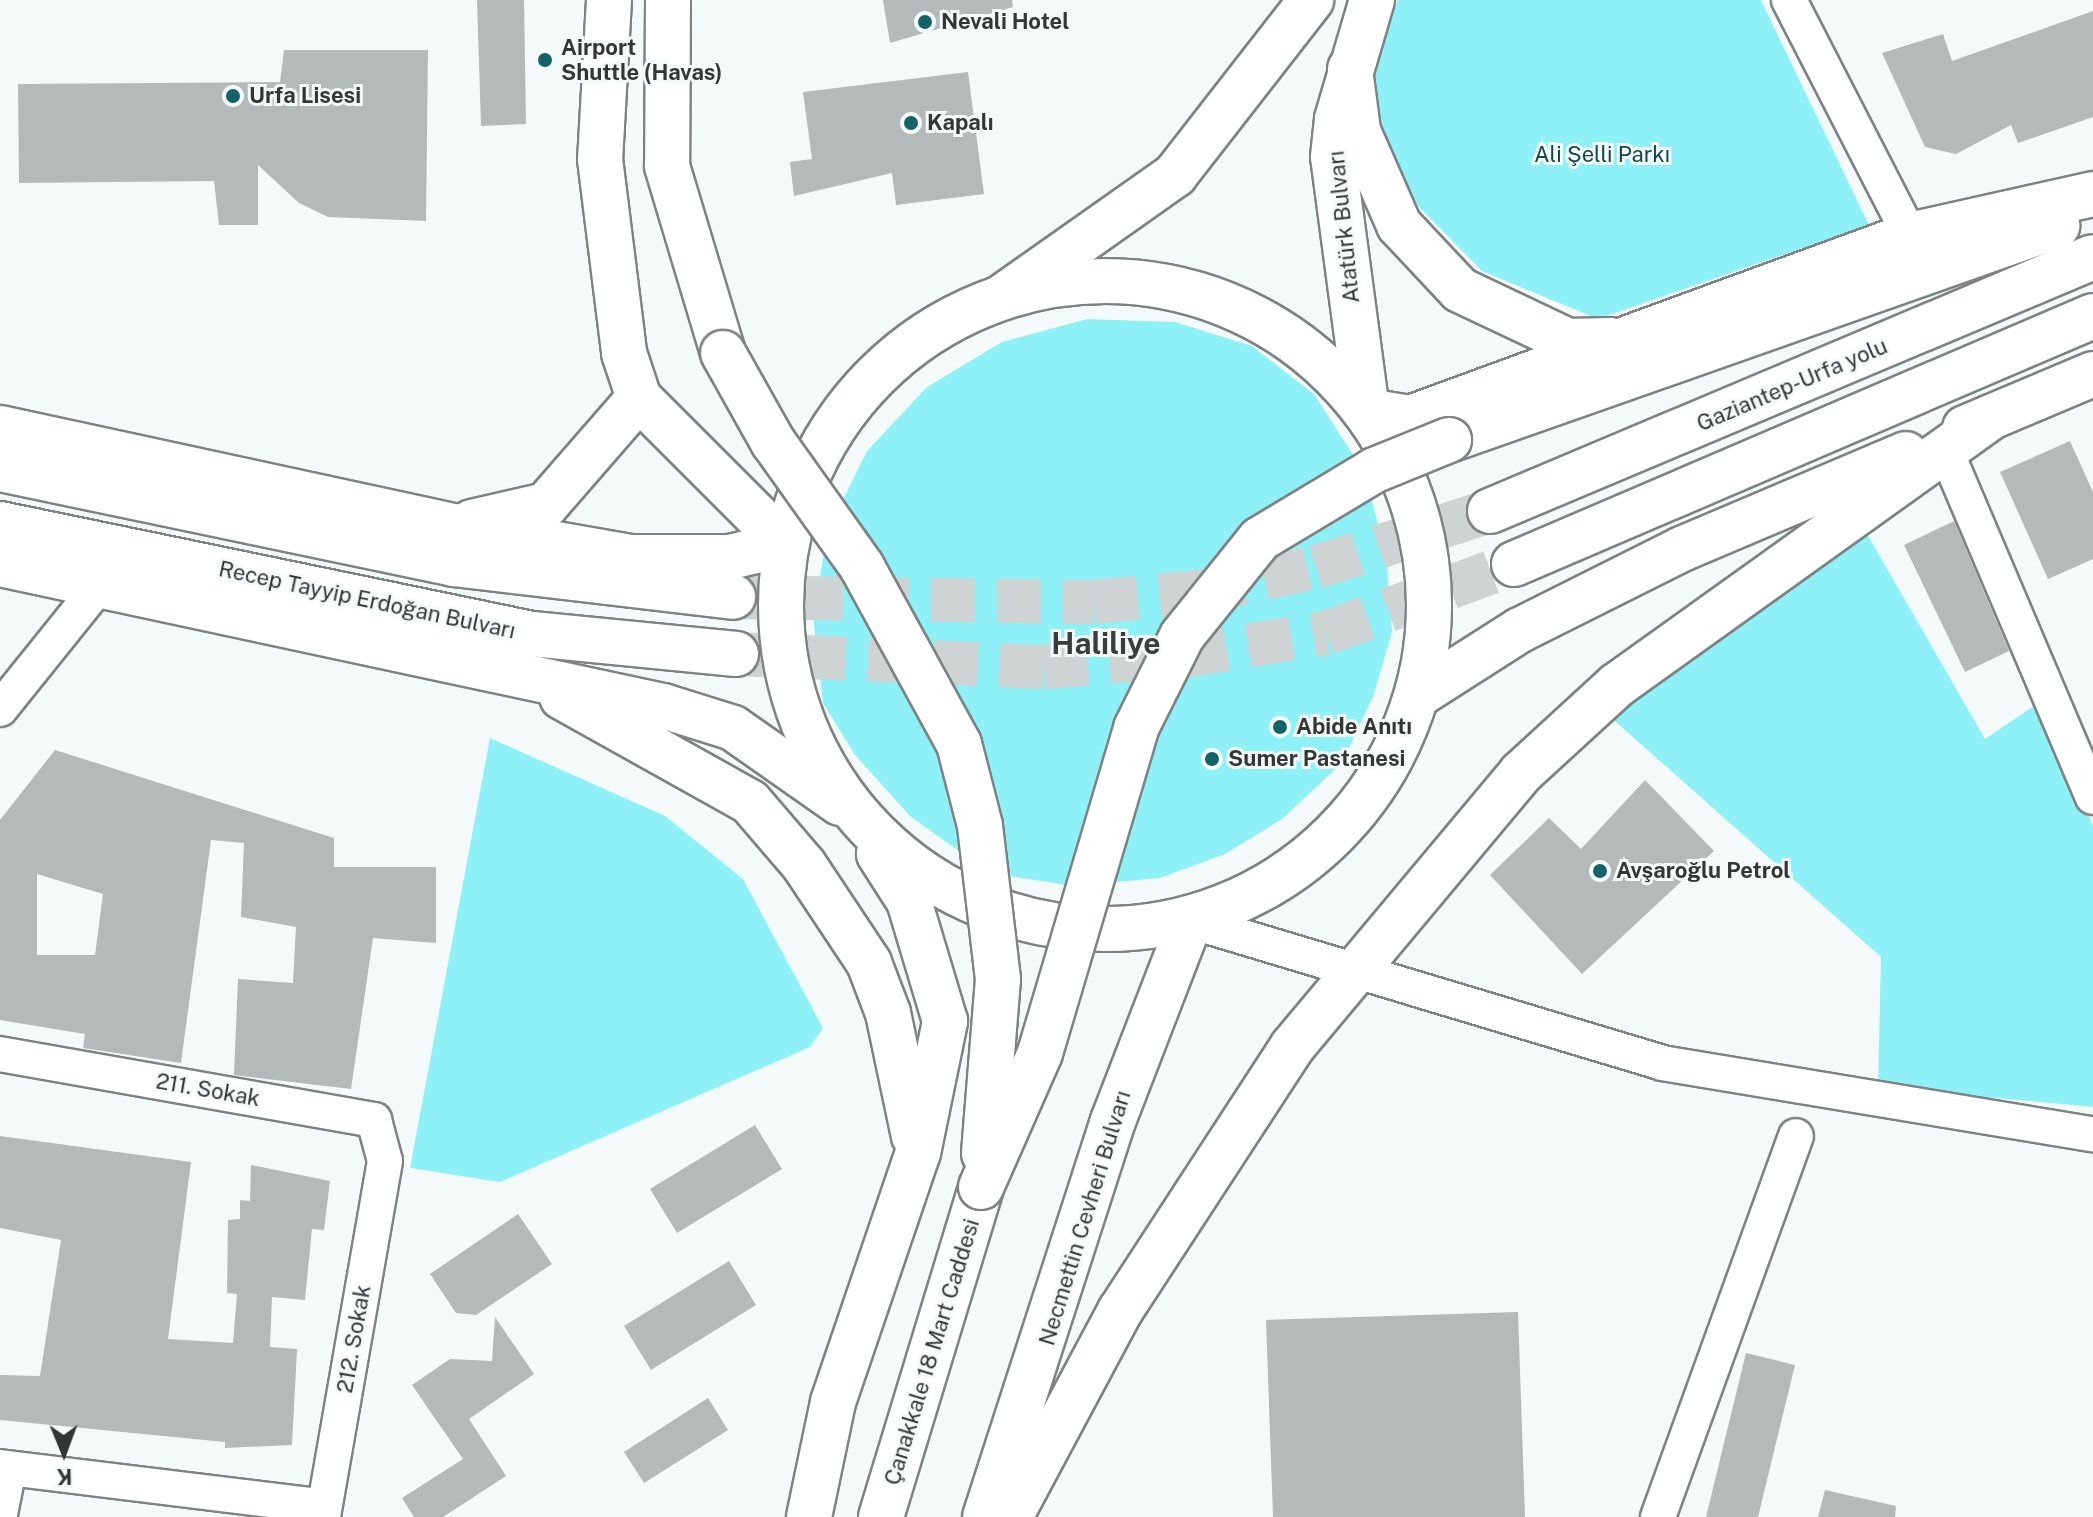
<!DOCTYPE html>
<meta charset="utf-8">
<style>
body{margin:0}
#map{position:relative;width:2093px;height:1517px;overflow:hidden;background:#f4fafa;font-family:"Public Sans",sans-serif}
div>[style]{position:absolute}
.green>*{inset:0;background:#8ff1f8}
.building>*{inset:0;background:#b4b9ba}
.highway-tunnel>*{height:44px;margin-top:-22px;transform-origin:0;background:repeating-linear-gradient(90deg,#ced3d3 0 44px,transparent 0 66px)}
.roads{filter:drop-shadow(2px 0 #7d8282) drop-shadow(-2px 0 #7d8282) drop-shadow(0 2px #7d8282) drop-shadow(0 -2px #7d8282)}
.street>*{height:34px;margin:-17px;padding:0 17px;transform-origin:17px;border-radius:17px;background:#fff}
.primary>*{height:44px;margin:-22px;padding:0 22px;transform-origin:22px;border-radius:22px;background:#fff}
.highway>*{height:44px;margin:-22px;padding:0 22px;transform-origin:22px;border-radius:22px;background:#fff}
.highway>.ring{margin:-22px;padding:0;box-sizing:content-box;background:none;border:44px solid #fff;border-radius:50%}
.bridges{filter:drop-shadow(2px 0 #7d8282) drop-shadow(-2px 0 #7d8282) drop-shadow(0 2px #7d8282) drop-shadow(0 -2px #7d8282)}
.highway-bridge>*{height:44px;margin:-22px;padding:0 22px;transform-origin:22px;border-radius:22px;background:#fff}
.dots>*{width:22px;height:22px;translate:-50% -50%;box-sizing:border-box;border:4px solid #f4fafa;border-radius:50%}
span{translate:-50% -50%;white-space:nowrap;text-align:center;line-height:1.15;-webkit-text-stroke:6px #f4fafa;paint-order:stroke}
.poi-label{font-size:22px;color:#343636;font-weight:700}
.left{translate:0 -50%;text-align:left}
.park-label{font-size:22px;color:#144649}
.street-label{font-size:22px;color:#343636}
.district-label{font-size:30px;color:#393d3e;font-weight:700}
.north{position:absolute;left:24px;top:1413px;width:80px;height:80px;-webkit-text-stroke:6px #f4fafa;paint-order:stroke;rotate:179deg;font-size:22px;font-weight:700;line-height:32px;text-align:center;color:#343636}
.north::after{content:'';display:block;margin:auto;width:28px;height:36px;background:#343636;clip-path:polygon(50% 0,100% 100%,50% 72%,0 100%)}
</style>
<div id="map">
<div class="green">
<i style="clip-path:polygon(1398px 0,1761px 0,1869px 225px,1598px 319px,1482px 271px,1419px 207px,1380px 143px,1371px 83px)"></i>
<i style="clip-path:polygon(1087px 319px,1175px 322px,1252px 346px,1314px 394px,1364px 472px,1386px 553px,1392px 632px,1373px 697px,1342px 763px,1282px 819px,1225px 854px,1160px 878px,1072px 886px,990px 873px,911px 817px,855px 755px,823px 703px,813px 616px,828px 530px,867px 451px,927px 387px,1002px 342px)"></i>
<i style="clip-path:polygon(1866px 532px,1985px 739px,2041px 701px,2093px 826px,2093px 1107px,1878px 1087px,1881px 957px,1608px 715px)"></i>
<i style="clip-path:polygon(490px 738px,665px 816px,743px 879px,823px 1028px,810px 1047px,500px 1182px,410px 1168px)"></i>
</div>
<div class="building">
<i style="clip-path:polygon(477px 0,524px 0,526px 124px,481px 126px)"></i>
<i style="clip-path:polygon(883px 0,1012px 0,1013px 7px,890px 43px)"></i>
<i style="clip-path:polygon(2093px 11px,2093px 117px,2018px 143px,2011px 125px,1956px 154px,1925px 147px,1882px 53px,1943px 34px,1952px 61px)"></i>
<i style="clip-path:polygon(284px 50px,428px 50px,426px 221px,328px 217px,299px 203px,258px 165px,258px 225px,219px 225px,214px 181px,19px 183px,18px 84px,280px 82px)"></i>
<i style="clip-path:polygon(968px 72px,984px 194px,896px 205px,892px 173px,794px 196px,790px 162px,812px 159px,803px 92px)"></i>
<i style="clip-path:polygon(2070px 441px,2093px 492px,2093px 559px,2048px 579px,2000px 472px)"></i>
<i style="clip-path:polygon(1954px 521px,2009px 651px,1965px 672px,1904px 545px)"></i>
<i style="clip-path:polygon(evenodd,55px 750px,334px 838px,334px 867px,436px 867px,436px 943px,373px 938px,351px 1089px,234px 1075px,238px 979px,293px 983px,296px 927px,241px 917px,244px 843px,211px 840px,181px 1063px,83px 1048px,85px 1034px,0 1020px,0 820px,55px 750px,37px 874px,103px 894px,95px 955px,37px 955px,37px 874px)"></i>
<i style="clip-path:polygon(1645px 780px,1714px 851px,1582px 974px,1490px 875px,1549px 818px,1581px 849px)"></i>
<i style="clip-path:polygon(755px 1125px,782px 1169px,677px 1233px,650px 1189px)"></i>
<i style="clip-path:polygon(0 1136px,191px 1162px,168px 1339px,233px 1343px,237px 1294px,227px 1293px,228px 1220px,240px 1219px,240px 1200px,250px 1201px,251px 1165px,330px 1181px,324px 1230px,312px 1229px,305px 1300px,272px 1297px,270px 1347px,297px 1349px,292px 1445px,225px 1448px,225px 1442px,0 1420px,0 1375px,40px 1376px,61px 1240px,0 1228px)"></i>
<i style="clip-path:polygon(518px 1214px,552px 1264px,476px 1315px,456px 1313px,430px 1274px)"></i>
<i style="clip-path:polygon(729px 1261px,756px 1305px,651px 1370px,624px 1326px)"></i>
<i style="clip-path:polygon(1518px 1312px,1525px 1517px,1273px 1517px,1266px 1320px)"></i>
<i style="clip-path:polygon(495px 1317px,534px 1374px,469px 1419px,506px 1476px,443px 1517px,414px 1517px,402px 1498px,463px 1459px,412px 1385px,450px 1359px,492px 1361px)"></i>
<i style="clip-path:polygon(1746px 1353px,1795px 1365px,1758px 1517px,1706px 1517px)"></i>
<i style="clip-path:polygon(708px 1398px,728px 1430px,644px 1483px,624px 1452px)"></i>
<i style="clip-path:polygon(1825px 1490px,1896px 1506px,1895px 1517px,1818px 1517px)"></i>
</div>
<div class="highway-tunnel">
<i style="left:733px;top:597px;width:361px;rotate:0.8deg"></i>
<i style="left:1094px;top:602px;width:106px;rotate:-5.4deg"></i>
<i style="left:1200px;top:592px;width:119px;rotate:-12.2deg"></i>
<i style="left:1316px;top:567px;width:183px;rotate:-17.8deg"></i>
<i style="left:736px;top:654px;width:308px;rotate:2.4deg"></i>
<i style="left:1044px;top:667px;width:139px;rotate:-4.5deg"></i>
<i style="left:1183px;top:656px;width:145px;rotate:-9.1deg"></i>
<i style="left:1326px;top:633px;width:200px;rotate:-20.2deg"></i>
</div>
<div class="roads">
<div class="street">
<i style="left:1789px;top:0;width:264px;rotate:62.8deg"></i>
<i style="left:1945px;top:449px;width:378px;rotate:67deg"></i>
<i style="left:0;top:709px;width:158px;rotate:-51.2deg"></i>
<i style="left:1190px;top:921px;width:493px;rotate:16.7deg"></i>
<i style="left:1662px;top:1063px;width:437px;rotate:9.4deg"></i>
<i style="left:0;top:1054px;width:380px;rotate:10deg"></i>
<i style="left:374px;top:1120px;width:42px;rotate:75deg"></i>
<i style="left:385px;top:1161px;width:361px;rotate:99.9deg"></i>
<i style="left:0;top:1467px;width:326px;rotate:7deg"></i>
<i style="left:0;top:1514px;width:46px;rotate:-78.7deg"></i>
<i style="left:1658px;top:1517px;width:405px;rotate:-70.1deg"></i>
</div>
<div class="primary">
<i style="left:609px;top:0;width:159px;rotate:93.2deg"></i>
<i style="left:600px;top:159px;width:195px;rotate:82.9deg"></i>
<i style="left:624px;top:353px;width:47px;rotate:71.6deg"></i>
<i style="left:639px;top:398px;width:206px;rotate:45deg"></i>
<i style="left:1002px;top:297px;width:212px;rotate:-35.2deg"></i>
<i style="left:1175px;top:175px;width:222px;rotate:-52.1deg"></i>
<i style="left:1367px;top:411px;width:256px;rotate:-97.6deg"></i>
<i style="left:1333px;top:157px;width:38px;rotate:-84deg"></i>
<i style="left:1337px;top:119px;width:124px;rotate:-73.6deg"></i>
<i style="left:985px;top:1517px;width:416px;rotate:-72.1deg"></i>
<i style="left:1113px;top:1121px;width:214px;rotate:-68.9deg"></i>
</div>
<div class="highway">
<i style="left:668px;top:0;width:166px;rotate:90.3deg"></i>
<i style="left:667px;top:166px;width:195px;rotate:73.3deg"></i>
<i style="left:1350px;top:69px;width:63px;rotate:82.6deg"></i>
<i style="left:1358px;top:131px;width:103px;rotate:66.4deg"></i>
<i style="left:1399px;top:225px;width:89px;rotate:46.8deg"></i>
<i style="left:1460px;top:290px;width:119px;rotate:25.3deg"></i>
<i style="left:1568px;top:341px;width:42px;rotate:-1.4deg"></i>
<i class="ring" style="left:781px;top:281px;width:604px;height:604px"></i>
<i style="left:1367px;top:411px;width:44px;rotate:9.2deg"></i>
<i style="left:1410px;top:418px;width:532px;rotate:-20.1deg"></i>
<i style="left:1910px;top:235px;width:188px;rotate:-12.6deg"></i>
<i style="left:0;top:428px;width:463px;rotate:12.2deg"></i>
<i style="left:453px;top:526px;width:180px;rotate:9.9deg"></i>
<i style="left:630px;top:557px;width:100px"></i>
<i style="left:730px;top:557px;width:57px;rotate:-13.3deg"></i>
<i style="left:1965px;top:428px;width:139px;rotate:-22.9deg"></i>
<i style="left:1449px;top:440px;width:645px;rotate:-19.39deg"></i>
<i style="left:0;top:469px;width:464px;rotate:11.8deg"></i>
<i style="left:454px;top:564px;width:281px;rotate:6.7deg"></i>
<i style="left:1490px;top:511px;width:654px;rotate:-22.84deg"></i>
<i style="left:472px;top:522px;width:76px;rotate:-12.9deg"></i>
<i style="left:546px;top:505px;width:142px;rotate:-49deg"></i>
<i style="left:0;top:524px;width:543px;rotate:11.68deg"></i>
<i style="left:532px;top:634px;width:205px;rotate:5.6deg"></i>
<i style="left:0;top:564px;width:678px;rotate:12.09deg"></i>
<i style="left:663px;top:706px;width:73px;rotate:17.4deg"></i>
<i style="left:733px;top:728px;width:131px;rotate:35deg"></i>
<i style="left:1514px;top:564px;width:630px;rotate:-23.19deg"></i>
<i style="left:1421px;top:693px;width:117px;rotate:-32.5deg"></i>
<i style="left:1520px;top:630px;width:181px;rotate:-26.6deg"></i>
<i style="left:1682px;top:549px;width:243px;rotate:-23deg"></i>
<i style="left:562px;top:697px;width:215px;rotate:29.2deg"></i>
<i style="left:750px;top:802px;width:83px;rotate:49.4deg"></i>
<i style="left:804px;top:865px;width:118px;rotate:56.4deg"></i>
<i style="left:869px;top:963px;width:53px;rotate:69.2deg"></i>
<i style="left:888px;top:1013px;width:126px;rotate:78.1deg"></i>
<i style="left:809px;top:1517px;width:117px;rotate:-78.2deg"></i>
<i style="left:833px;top:1402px;width:263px;rotate:-71.2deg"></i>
<i style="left:918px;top:1153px;width:135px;rotate:-78.4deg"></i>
<i style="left:945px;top:1021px;width:125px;rotate:-106.7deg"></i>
<i style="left:909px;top:901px;width:56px;rotate:-122.6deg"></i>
<i style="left:881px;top:1517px;width:345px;rotate:-73.1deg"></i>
<i style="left:1010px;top:1517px;width:234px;rotate:-61.9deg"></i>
<i style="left:1120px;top:1311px;width:315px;rotate:-56.9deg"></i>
<i style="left:1292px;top:1047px;width:357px;rotate:-50.1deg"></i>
<i style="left:1521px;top:773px;width:130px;rotate:-42.5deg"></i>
<i style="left:1617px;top:685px;width:460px;rotate:-35.6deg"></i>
</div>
</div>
<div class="bridges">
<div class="highway-bridge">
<i style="left:723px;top:353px;width:102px;rotate:60.7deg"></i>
<i style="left:773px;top:442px;width:153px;rotate:54.5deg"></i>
<i style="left:862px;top:567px;width:202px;rotate:61.3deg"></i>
<i style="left:959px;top:744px;width:85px;rotate:75.6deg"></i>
<i style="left:980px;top:826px;width:154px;rotate:83.3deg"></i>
<i style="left:998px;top:979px;width:175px;rotate:94.6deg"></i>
<i style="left:981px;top:1187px;width:146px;rotate:-66.2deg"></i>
<i style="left:1040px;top:1053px;width:339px;rotate:-73.5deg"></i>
<i style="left:1136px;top:728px;width:103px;rotate:-63.4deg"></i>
<i style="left:1182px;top:636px;width:124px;rotate:-51.2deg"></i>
<i style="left:1260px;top:539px;width:134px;rotate:-31deg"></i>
<i style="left:1375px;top:470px;width:80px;rotate:-22.1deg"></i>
</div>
</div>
<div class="dots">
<i style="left:925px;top:22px;background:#136368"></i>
<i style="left:545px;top:60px;background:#136368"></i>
<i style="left:233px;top:96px;background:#136368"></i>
<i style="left:911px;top:123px;background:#136368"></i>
<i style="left:1280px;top:727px;background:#136368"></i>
<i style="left:1212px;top:759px;background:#136368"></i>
<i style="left:1600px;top:871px;background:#136368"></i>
</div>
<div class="poi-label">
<span class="left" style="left:941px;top:22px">Nevali Hotel</span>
<span class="left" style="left:561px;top:60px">Airport<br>Shuttle (Havas)</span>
<span class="left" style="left:249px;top:96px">Urfa Lisesi</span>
<span class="left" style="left:927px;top:123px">Kapalı</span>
<span class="left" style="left:1296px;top:727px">Abide Anıtı</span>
<span class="left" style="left:1228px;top:759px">Sumer Pastanesi</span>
<span class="left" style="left:1616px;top:871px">Avşaroğlu Petrol</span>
</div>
<div class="park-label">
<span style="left:1602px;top:155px">Ali Şelli Parkı</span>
</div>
<div class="street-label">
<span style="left:1344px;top:227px;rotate:-96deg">Atatürk Bulvarı</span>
<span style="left:1792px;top:385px;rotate:-23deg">Gaziantep-Urfa yolu</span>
<span style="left:367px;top:600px;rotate:12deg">Recep Tayyip Erdoğan Bulvarı</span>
<span style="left:208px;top:1090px;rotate:10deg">211. Sokak</span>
<span style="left:1085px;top:1218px;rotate:-73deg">Necmettin Cevheri Bulvarı</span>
<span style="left:354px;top:1339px;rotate:-80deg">212. Sokak</span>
<span style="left:932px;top:1352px;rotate:-73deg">Çanakkale 18 Mart Caddesi</span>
</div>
<div class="district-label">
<span style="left:1106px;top:643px">Haliliye</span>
</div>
<div class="north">K</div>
</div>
